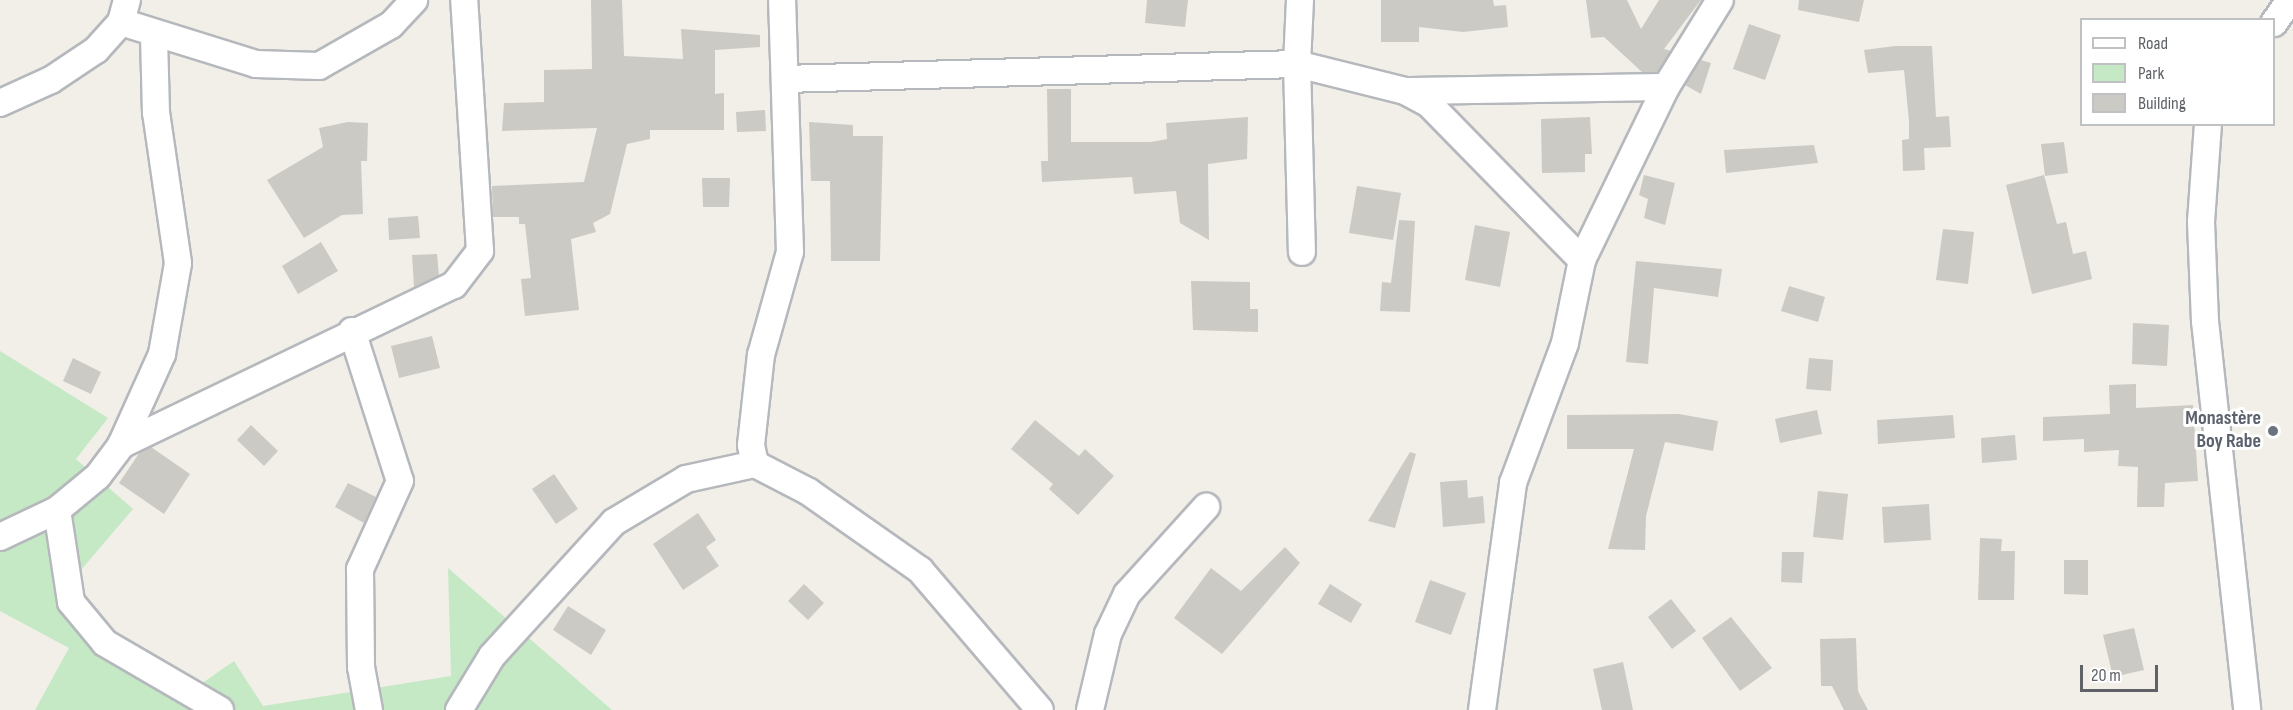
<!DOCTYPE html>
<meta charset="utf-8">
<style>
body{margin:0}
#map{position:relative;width:2293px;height:710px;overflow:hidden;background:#f1efe8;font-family:"Sofia Sans Condensed",sans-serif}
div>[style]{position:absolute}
.green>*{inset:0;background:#c5e8c5}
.building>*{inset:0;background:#cccac5}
.roads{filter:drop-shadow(2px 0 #b5b8bc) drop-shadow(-2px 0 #b5b8bc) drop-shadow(0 2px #b5b8bc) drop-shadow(0 -2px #b5b8bc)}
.street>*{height:26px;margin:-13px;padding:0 13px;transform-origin:13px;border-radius:13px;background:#fff}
.dots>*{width:16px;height:16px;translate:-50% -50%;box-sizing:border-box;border:3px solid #fff;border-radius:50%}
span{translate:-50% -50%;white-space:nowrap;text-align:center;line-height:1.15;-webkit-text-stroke:6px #fff;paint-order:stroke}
.worship-label{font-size:20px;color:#5b616d;font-weight:700}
.right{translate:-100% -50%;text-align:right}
.legend{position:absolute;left:2080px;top:18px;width:195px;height:108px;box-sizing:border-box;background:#fff;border:2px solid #bfc1c3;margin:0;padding:8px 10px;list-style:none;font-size:18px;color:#5f6368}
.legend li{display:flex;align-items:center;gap:12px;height:30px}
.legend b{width:30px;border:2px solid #bfc1c3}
.scale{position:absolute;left:2080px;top:665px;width:78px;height:27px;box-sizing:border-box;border:3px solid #5f6368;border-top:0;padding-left:8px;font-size:18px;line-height:21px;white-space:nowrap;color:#5f6368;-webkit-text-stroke:4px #fff;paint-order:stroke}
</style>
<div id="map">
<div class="green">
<i style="clip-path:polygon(0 351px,108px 418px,76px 459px,133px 509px,63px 591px,188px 693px,234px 661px,263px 706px,451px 676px,448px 568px,612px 710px,35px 710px,69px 648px,0 611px)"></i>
</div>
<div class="building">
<i style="clip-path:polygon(591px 0,622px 0,624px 56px,683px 59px,681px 29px,760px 35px,760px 47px,715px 50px,715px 94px,724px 93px,724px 130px,650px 130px,650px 139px,627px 144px,610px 214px,593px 223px,596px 232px,571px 239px,579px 310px,525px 316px,521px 279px,531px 278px,525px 224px,519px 224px,519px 217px,493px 217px,492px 186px,584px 182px,597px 128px,502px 131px,504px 103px,544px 102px,544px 70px,592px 69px)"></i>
<i style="clip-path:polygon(1147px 0,1188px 0,1185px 27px,1145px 23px)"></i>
<i style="clip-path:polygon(1381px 0,1493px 0,1494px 6px,1506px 5px,1508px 27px,1463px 32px,1419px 27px,1419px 42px,1381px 42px)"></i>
<i style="clip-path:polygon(1586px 0,1627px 0,1641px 29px,1659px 0,1701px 0,1664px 49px,1671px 51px,1658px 72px,1642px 72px,1604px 37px,1591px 38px)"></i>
<i style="clip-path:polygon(1799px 0,1864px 0,1859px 22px,1798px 10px)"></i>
<i style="clip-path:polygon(1749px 24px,1781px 35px,1765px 80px,1733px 69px)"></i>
<i style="clip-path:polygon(1895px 46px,1932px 46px,1936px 117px,1949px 116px,1951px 147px,1924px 148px,1925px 170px,1903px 171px,1902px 140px,1909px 139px,1909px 121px,1904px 70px,1868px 73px,1864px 50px)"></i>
<i style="clip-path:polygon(1701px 60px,1711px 63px,1701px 94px,1685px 85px)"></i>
<i style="clip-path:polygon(1047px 89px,1071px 89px,1071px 142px,1151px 142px,1167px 139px,1166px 123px,1248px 117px,1247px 159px,1208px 164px,1209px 240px,1180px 223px,1176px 191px,1134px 194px,1132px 177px,1042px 182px,1041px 161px,1048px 161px)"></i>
<i style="clip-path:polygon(765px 110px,766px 131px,737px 132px,736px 112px)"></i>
<i style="clip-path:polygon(1590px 117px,1592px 154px,1585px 154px,1585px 172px,1542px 173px,1541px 119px)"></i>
<i style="clip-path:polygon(348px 122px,368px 123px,367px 161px,361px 161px,363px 214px,342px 215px,304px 238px,267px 180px,323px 147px,319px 128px)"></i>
<i style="clip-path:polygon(809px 122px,853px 125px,853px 136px,883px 136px,880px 261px,831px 261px,830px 181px,811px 181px)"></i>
<i style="clip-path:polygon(2064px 142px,2068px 173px,2045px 176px,2041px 144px)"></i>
<i style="clip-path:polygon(1814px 145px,1818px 163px,1726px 173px,1724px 150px)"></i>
<i style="clip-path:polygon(1644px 175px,1675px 183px,1665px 225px,1644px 218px,1648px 199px,1639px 195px)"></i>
<i style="clip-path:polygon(2044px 175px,2057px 224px,2066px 222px,2073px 254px,2086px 251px,2092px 279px,2032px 294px,2006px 185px)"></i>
<i style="clip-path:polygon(702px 178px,730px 178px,729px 207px,703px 207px)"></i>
<i style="clip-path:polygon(1357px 186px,1401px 193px,1393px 240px,1349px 233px)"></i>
<i style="clip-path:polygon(418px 216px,420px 238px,389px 240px,388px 218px)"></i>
<i style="clip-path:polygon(1399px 220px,1415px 221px,1410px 312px,1380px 311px,1382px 282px,1391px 283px)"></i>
<i style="clip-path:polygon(1475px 225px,1510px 232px,1500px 287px,1465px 280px)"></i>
<i style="clip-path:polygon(1943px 229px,1974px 232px,1968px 284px,1936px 280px)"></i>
<i style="clip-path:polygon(321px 242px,338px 271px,298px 294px,282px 266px)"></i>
<i style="clip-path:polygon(437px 254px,439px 276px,414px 287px,412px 255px)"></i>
<i style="clip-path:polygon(1636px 261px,1722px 269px,1718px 297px,1654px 288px,1648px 364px,1626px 362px)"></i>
<i style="clip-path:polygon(1191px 281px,1250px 282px,1250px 309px,1258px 309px,1258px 332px,1193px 330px)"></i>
<i style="clip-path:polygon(1789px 286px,1825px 297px,1818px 322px,1781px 311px)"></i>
<i style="clip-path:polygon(2133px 323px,2169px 325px,2167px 366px,2132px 364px)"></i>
<i style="clip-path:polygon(432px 336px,440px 368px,399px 378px,391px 346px)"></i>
<i style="clip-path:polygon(73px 358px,101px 372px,91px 394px,63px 381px)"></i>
<i style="clip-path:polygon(1809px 358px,1833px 360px,1831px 391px,1806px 389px)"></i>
<i style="clip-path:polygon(2136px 384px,2136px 408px,2193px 405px,2198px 481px,2165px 483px,2164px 507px,2137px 507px,2138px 467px,2118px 466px,2119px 450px,2084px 452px,2084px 439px,2043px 441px,2043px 417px,2110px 414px,2109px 385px)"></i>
<i style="clip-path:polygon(1817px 410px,1822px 434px,1780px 443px,1775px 419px)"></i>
<i style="clip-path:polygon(1679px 414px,1718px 421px,1713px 451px,1665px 442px,1646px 516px,1645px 550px,1608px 549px,1634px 449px,1567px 449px,1567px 415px)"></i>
<i style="clip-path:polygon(1953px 415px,1955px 438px,1878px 444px,1877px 420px)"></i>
<i style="clip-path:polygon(1035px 420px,1079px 456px,1085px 449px,1114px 476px,1078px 515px,1049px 489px,1053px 484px,1011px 449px)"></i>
<i style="clip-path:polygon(251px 425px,278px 451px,264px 466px,237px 440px)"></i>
<i style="clip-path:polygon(2015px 435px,2017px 460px,1982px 463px,1981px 438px)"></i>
<i style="clip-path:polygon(151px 447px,190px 474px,164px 514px,119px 483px,140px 452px)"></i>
<i style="clip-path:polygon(1410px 452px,1416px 454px,1395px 528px,1368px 521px)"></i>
<i style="clip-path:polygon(554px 474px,578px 509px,556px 524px,532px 489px)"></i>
<i style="clip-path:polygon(1467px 480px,1468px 498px,1483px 496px,1485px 523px,1443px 527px,1440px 482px)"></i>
<i style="clip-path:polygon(348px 483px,376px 497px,364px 523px,335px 507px)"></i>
<i style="clip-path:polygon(1818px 491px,1848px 494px,1843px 540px,1813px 537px)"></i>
<i style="clip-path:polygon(1929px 504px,1931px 540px,1884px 543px,1882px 507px)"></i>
<i style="clip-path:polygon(698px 513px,716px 540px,706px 547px,719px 566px,683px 590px,653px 544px)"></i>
<i style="clip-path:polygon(1980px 538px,2002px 539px,2001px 551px,2015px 551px,2014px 600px,1978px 600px)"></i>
<i style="clip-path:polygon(1285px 547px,1300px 563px,1222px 654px,1174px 618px,1211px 568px,1241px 591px)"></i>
<i style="clip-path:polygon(1782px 552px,1804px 552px,1802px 583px,1781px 582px)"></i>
<i style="clip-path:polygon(2064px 560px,2088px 560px,2088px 595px,2064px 594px)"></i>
<i style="clip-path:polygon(1430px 580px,1466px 593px,1451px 635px,1415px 622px)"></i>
<i style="clip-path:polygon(804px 584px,824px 603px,808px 620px,788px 601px)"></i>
<i style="clip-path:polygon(1330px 584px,1362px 604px,1351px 623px,1318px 604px)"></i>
<i style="clip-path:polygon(1671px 599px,1696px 631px,1672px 649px,1648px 617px)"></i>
<i style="clip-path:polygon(568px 606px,606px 630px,591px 655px,553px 630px)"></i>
<i style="clip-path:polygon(1731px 617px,1772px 668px,1740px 691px,1702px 638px)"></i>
<i style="clip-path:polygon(2134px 628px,2144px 670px,2113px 677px,2103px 635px)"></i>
<i style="clip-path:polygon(1856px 638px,1858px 691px,1868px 710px,1844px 710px,1832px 686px,1821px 686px,1820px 639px)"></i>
<i style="clip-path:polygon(1623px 662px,1633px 710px,1602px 710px,1593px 669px)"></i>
</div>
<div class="roads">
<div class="street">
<i style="left:1300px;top:0;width:64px;rotate:92.7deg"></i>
<i style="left:1297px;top:64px;width:111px;rotate:14deg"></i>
<i style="left:1405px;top:91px;width:26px;rotate:28deg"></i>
<i style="left:1428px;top:103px;width:220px;rotate:45.6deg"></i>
<i style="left:121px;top:22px;width:141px;rotate:17.3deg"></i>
<i style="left:256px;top:64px;width:63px;rotate:1.8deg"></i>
<i style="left:319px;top:66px;width:83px;rotate:-29.7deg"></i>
<i style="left:391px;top:25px;width:34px;rotate:-47deg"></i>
<i style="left:2274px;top:23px;width:28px;rotate:-55deg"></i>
<i style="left:785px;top:79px;width:512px;rotate:-1.68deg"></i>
<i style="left:1297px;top:64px;width:188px;rotate:88.5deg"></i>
<i style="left:1408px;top:91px;width:258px;rotate:-0.9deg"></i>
<i style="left:0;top:103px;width:56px;rotate:-24.3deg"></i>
<i style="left:51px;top:80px;width:54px;rotate:-33.7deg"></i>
<i style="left:96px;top:50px;width:38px;rotate:-48deg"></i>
<i style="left:121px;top:22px;width:23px;rotate:-75deg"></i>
<i style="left:2208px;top:124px;width:98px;rotate:94.1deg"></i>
<i style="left:2201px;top:222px;width:99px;rotate:87.7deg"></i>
<i style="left:2205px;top:321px;width:391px;rotate:83.8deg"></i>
<i style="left:352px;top:331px;width:157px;rotate:72.3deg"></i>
<i style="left:400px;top:481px;width:97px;rotate:114.4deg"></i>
<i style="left:360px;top:569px;width:98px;rotate:89.4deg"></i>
<i style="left:361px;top:667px;width:44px;rotate:79.5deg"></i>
<i style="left:121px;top:445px;width:369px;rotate:-25.7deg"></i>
<i style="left:454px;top:285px;width:43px;rotate:-52.6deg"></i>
<i style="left:480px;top:251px;width:252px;rotate:-93.6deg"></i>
<i style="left:755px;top:464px;width:19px;rotate:-102deg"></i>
<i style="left:751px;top:445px;width:91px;rotate:-83.7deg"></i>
<i style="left:761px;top:355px;width:107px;rotate:-74.3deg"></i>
<i style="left:790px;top:252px;width:252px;rotate:-91.8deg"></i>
<i style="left:57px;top:510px;width:93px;rotate:81.3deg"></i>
<i style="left:71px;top:602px;width:53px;rotate:50.3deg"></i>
<i style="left:105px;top:643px;width:133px;rotate:30.2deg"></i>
<i style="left:0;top:537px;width:63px;rotate:-25.3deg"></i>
<i style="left:57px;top:510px;width:53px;rotate:-39.7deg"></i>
<i style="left:98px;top:476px;width:39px;rotate:-53deg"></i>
<i style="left:121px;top:445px;width:100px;rotate:-65.7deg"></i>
<i style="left:162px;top:354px;width:92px;rotate:-80deg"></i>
<i style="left:178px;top:263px;width:152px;rotate:-98.3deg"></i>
<i style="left:156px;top:113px;width:79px;rotate:-91.5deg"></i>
<i style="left:459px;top:710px;width:63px;rotate:-58.6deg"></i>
<i style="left:492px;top:656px;width:181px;rotate:-47.7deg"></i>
<i style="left:614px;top:522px;width:84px;rotate:-30.8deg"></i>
<i style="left:686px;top:479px;width:71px;rotate:-12.3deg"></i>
<i style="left:755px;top:464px;width:61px;rotate:27.4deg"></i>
<i style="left:809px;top:492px;width:136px;rotate:35.1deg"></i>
<i style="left:920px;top:570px;width:184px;rotate:49.4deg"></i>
<i style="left:1090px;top:710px;width:78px;rotate:-76.7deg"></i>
<i style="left:1108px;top:634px;width:44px;rotate:-64.6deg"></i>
<i style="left:1127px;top:594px;width:118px;rotate:-47.8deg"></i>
<i style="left:1482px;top:710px;width:229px;rotate:-82.2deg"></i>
<i style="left:1513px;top:483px;width:149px;rotate:-69.6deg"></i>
<i style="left:1565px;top:343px;width:85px;rotate:-78.4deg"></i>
<i style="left:1582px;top:260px;width:192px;rotate:-64.1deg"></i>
<i style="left:1666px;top:87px;width:102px;rotate:-58.2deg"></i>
</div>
</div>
<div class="dots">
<i style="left:2273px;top:431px;background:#6b7280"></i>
</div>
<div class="worship-label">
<span class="right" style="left:2261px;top:430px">Monastère<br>Boy Rabe</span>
</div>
<ul class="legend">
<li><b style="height:8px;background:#fff"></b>Road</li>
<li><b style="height:16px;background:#c5e8c5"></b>Park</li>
<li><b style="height:16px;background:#cccac5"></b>Building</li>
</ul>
<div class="scale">20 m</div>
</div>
